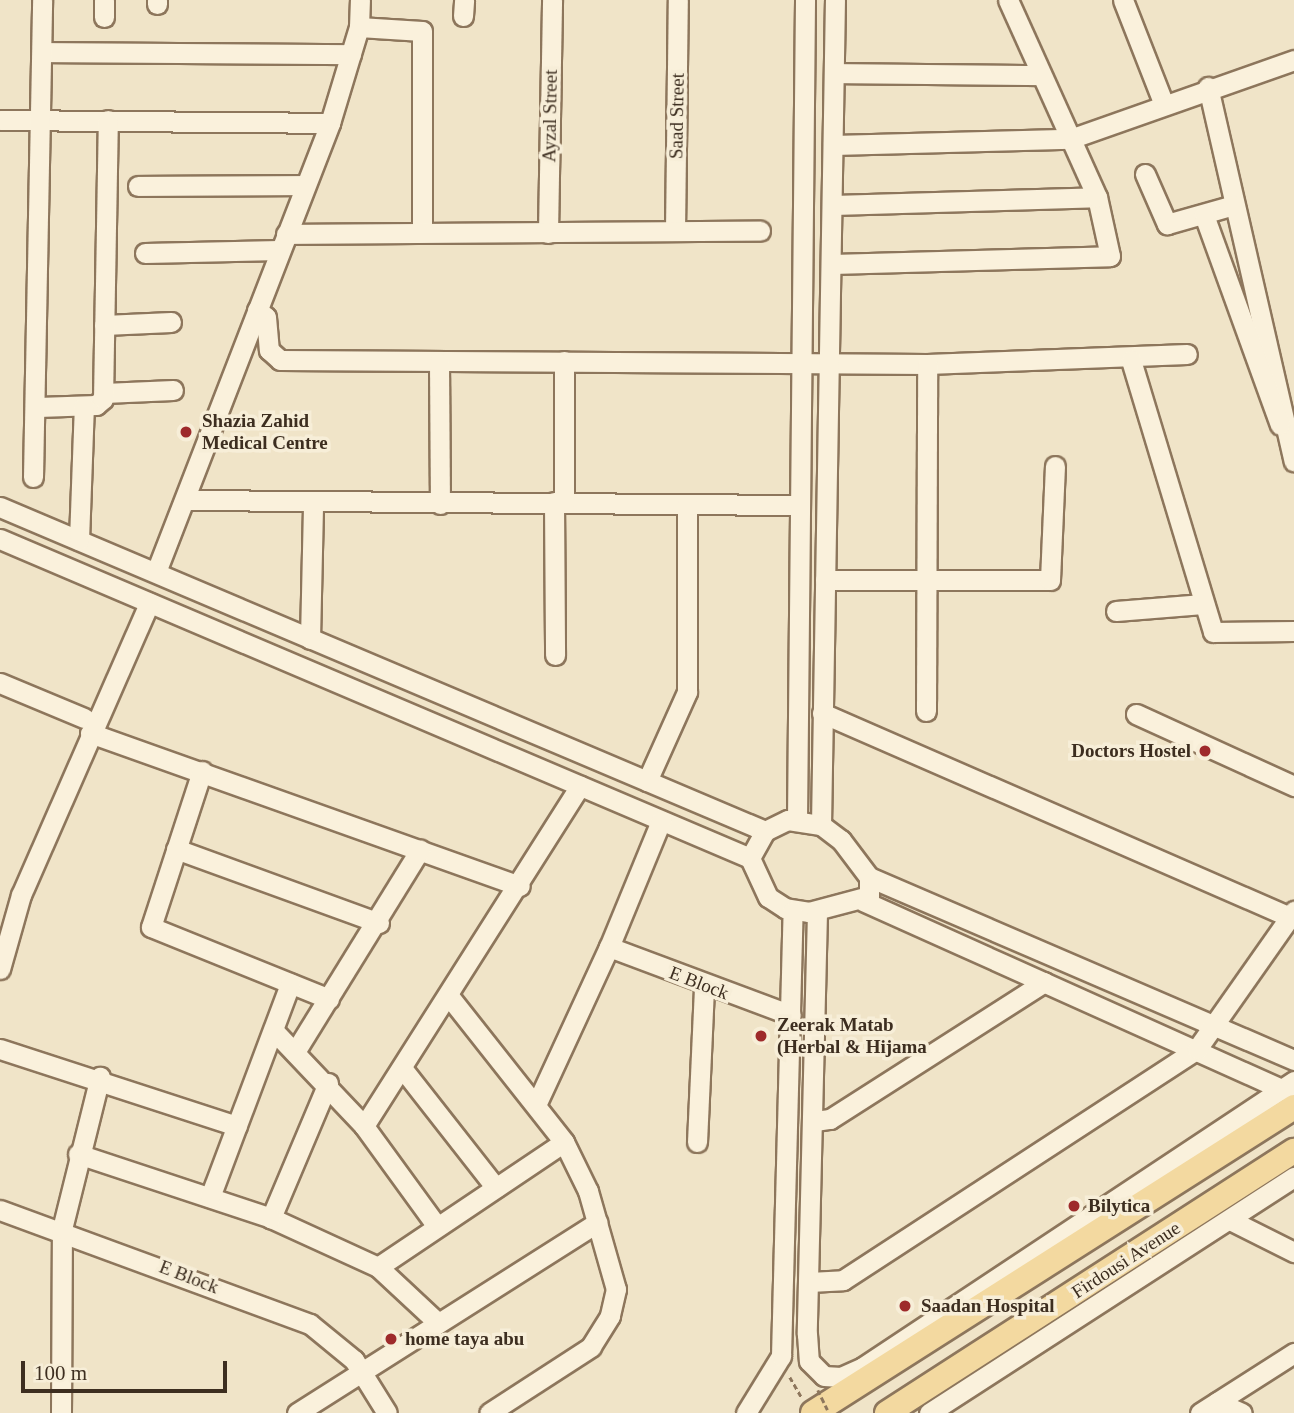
<!DOCTYPE html>
<style>
body{margin:0}
#map{position:relative;width:1294px;height:1413px;overflow:hidden;background:#f0e4c8;font-family:"Times New Roman",serif}
div>[style]{position:absolute}
.path>*{height:2.5px;margin-top:-1.25px;transform-origin:0;background:repeating-linear-gradient(90deg,#8d765c 0 5px,transparent 0 8.5px)}
.roads{filter:drop-shadow(2px 0 #8d765c) drop-shadow(-2px 0 #8d765c) drop-shadow(0 2px #8d765c) drop-shadow(0 -2px #8d765c)}
.minor>*{height:19px;margin:-9.5px;padding:0 9.5px;transform-origin:9.5px;border-radius:9.5px;background:#faf1dc}
.major>*{height:24px;margin:-12px;padding:0 12px;transform-origin:12px;border-radius:12px;background:#f3d9a0}
.path-bridge>*{height:2.5px;margin-top:-1.25px;transform-origin:0;background:repeating-linear-gradient(90deg,#8d765c 0 5px,transparent 0 8.5px)}
.dots>*{width:19px;height:19px;translate:-50% -50%;box-sizing:border-box;border:4px solid #f7eed8;border-radius:50%}
span{translate:-50% -50%;white-space:nowrap;text-align:center;line-height:1.15;-webkit-text-stroke:7px #f7eed8;paint-order:stroke}
.street-label{font-size:19px;color:#3d2e20}
.poi-label{font-size:19px;color:#3d2e20;font-weight:700}
.left{translate:0 -50%;text-align:left}
.right{translate:-100% -50%;text-align:right}
.scale{position:absolute;left:21px;top:1361px;width:206px;height:32px;box-sizing:border-box;border:4px solid #3d2e20;border-top:0;padding-left:9px;font-size:21px;line-height:24px;white-space:nowrap;color:#3d2e20;-webkit-text-stroke:5px #f7eed8;paint-order:stroke}
</style>
<div id="map">
<div class="path">
<i style="left:790px;top:1377px;width:24px;rotate:60deg"></i>
</div>
<div class="roads">
<div class="minor">
<i style="left:1123px;top:0;width:110px;rotate:68.6deg"></i>
<i style="left:157px;top:4px;width:4px;rotate:-90deg"></i>
<i style="left:463px;top:16px;width:16px;rotate:-86deg"></i>
<i style="left:104px;top:17px;width:17px;rotate:-90deg"></i>
<i style="left:359px;top:27px;width:63px;rotate:3.6deg"></i>
<i style="left:422px;top:31px;width:201px;rotate:90deg"></i>
<i style="left:42px;top:52px;width:309px;rotate:0.4deg"></i>
<i style="left:836px;top:73px;width:205px;rotate:0.6deg"></i>
<i style="left:1208px;top:87px;width:384px;rotate:77.1deg"></i>
<i style="left:0;top:120px;width:330px;rotate:0.5deg"></i>
<i style="left:833px;top:145px;width:237px;rotate:-1.5deg"></i>
<i style="left:1070px;top:139px;width:238px;rotate:-19.4deg"></i>
<i style="left:1145px;top:174px;width:55px;rotate:66.3deg"></i>
<i style="left:1167px;top:224px;width:70px;rotate:-15.8deg"></i>
<i style="left:138px;top:186px;width:167px;rotate:-0.3deg"></i>
<i style="left:833px;top:205px;width:264px;rotate:-1.7deg"></i>
<i style="left:1204px;top:215px;width:223px;rotate:70.1deg"></i>
<i style="left:675px;top:231px;width:231px;rotate:-89.3deg"></i>
<i style="left:548px;top:233px;width:233px;rotate:-89deg"></i>
<i style="left:286px;top:234px;width:474px;rotate:-0.4deg"></i>
<i style="left:145px;top:253px;width:134px;rotate:-1.3deg"></i>
<i style="left:832px;top:264px;width:278px;rotate:-1.6deg"></i>
<i style="left:1110px;top:256px;width:60px;rotate:-102.4deg"></i>
<i style="left:1097px;top:197px;width:216px;rotate:-114.3deg"></i>
<i style="left:257px;top:310px;width:11px;rotate:38deg"></i>
<i style="left:266px;top:317px;width:33px;rotate:85deg"></i>
<i style="left:269px;top:350px;width:15px;rotate:42deg"></i>
<i style="left:280px;top:360px;width:647px;rotate:0.35deg"></i>
<i style="left:927px;top:364px;width:260px;rotate:-2.2deg"></i>
<i style="left:104px;top:325px;width:67px;rotate:-2.6deg"></i>
<i style="left:1131px;top:360px;width:284px;rotate:73.2deg"></i>
<i style="left:1213px;top:632px;width:81px;rotate:-0.7deg"></i>
<i style="left:439px;top:363px;width:141px;rotate:89.6deg"></i>
<i style="left:104px;top:393px;width:69px;rotate:-2.5deg"></i>
<i style="left:38px;top:407px;width:58px;rotate:-2deg"></i>
<i style="left:96px;top:405px;width:9px;rotate:-41deg"></i>
<i style="left:103px;top:399px;width:279px;rotate:-89deg"></i>
<i style="left:33px;top:477px;width:477px;rotate:-88.9deg"></i>
<i style="left:187px;top:500px;width:612px;rotate:0.47deg"></i>
<i style="left:554px;top:502px;width:153px;rotate:89.6deg"></i>
<i style="left:564px;top:502px;width:141px;rotate:-90deg"></i>
<i style="left:0;top:507px;width:831px;rotate:22.95deg"></i>
<i style="left:0;top:539px;width:815px;rotate:23.04deg"></i>
<i style="left:79px;top:540px;width:134px;rotate:-87.9deg"></i>
<i style="left:156px;top:572px;width:482px;rotate:-68.8deg"></i>
<i style="left:330px;top:123px;width:100px;rotate:-73.2deg"></i>
<i style="left:359px;top:27px;width:27px;rotate:-88deg"></i>
<i style="left:825px;top:580px;width:225px"></i>
<i style="left:1050px;top:580px;width:114px;rotate:-87.5deg"></i>
<i style="left:1116px;top:611px;width:87px;rotate:-4.6deg"></i>
<i style="left:310px;top:639px;width:136px;rotate:-88.7deg"></i>
<i style="left:0;top:683px;width:91px;rotate:22.6deg"></i>
<i style="left:926px;top:711px;width:347px;rotate:-89.8deg"></i>
<i style="left:822px;top:713px;width:511px;rotate:23.55deg"></i>
<i style="left:1136px;top:714px;width:174px;rotate:24.5deg"></i>
<i style="left:90px;top:733px;width:456px;rotate:19.6deg"></i>
<i style="left:202px;top:771px;width:164px;rotate:108.1deg"></i>
<i style="left:151px;top:927px;width:192px;rotate:22deg"></i>
<i style="left:647px;top:781px;width:98px;rotate:-65.8deg"></i>
<i style="left:687px;top:692px;width:187px;rotate:-90deg"></i>
<i style="left:788px;top:820px;width:33px;rotate:9deg"></i>
<i style="left:821px;top:825px;width:25px;rotate:37deg"></i>
<i style="left:841px;top:840px;width:46px;rotate:52.9deg"></i>
<i style="left:869px;top:877px;width:19px;rotate:90deg"></i>
<i style="left:869px;top:896px;width:62px;rotate:165.1deg"></i>
<i style="left:809px;top:912px;width:24px;rotate:-171deg"></i>
<i style="left:785px;top:908px;width:20px;rotate:-147deg"></i>
<i style="left:768px;top:897px;width:43px;rotate:-114.8deg"></i>
<i style="left:750px;top:858px;width:31px;rotate:-61deg"></i>
<i style="left:765px;top:831px;width:25px;rotate:-26deg"></i>
<i style="left:797px;top:820px;width:820px;rotate:-89.44deg"></i>
<i style="left:661px;top:821px;width:136px;rotate:112.4deg"></i>
<i style="left:609px;top:947px;width:194px;rotate:20.5deg"></i>
<i style="left:821px;top:825px;width:825px;rotate:-89.03deg"></i>
<i style="left:176px;top:849px;width:216px;rotate:20deg"></i>
<i style="left:869px;top:877px;width:463px;rotate:23.3deg"></i>
<i style="left:863px;top:901px;width:469px;rotate:24.2deg"></i>
<i style="left:817px;top:912px;width:422px;rotate:91.4deg"></i>
<i style="left:807px;top:1334px;width:27px;rotate:86deg"></i>
<i style="left:809px;top:1361px;width:21px;rotate:45deg"></i>
<i style="left:824px;top:1376px;width:17px;rotate:3deg"></i>
<i style="left:841px;top:1377px;width:24px;rotate:-24deg"></i>
<i style="left:863px;top:1367px;width:517px;rotate:-33.57deg"></i>
<i style="left:0;top:969px;width:77px;rotate:-74.2deg"></i>
<i style="left:21px;top:895px;width:319px;rotate:-66.3deg"></i>
<i style="left:448px;top:995px;width:187px;rotate:51.7deg"></i>
<i style="left:564px;top:1142px;width:55px;rotate:63.9deg"></i>
<i style="left:588px;top:1191px;width:102px;rotate:74.1deg"></i>
<i style="left:616px;top:1289px;width:28px;rotate:103deg"></i>
<i style="left:610px;top:1316px;width:36px;rotate:122deg"></i>
<i style="left:591px;top:1347px;width:121px;rotate:147.1deg"></i>
<i style="left:274px;top:1031px;width:131px;rotate:46.5deg"></i>
<i style="left:364px;top:1126px;width:122px;rotate:54deg"></i>
<i style="left:0;top:1049px;width:249px;rotate:18deg"></i>
<i style="left:295px;top:1052px;width:238px;rotate:-58.3deg"></i>
<i style="left:402px;top:1068px;width:152px;rotate:51.9deg"></i>
<i style="left:328px;top:1083px;width:147px;rotate:112.9deg"></i>
<i style="left:271px;top:1218px;width:118px;rotate:24.6deg"></i>
<i style="left:378px;top:1267px;width:82px;rotate:43deg"></i>
<i style="left:536px;top:1105px;width:174px;rotate:-65.2deg"></i>
<i style="left:815px;top:1121px;width:15px;rotate:-8deg"></i>
<i style="left:830px;top:1119px;width:254px;rotate:-32.6deg"></i>
<i style="left:364px;top:1126px;width:403px;rotate:-57.6deg"></i>
<i style="left:697px;top:1142px;width:157px;rotate:-87.4deg"></i>
<i style="left:78px;top:1154px;width:203px;rotate:18.3deg"></i>
<i style="left:210px;top:1197px;width:228px;rotate:-69.4deg"></i>
<i style="left:0;top:1210px;width:330px;rotate:20.2deg"></i>
<i style="left:310px;top:1324px;width:57px;rotate:39.3deg"></i>
<i style="left:354px;top:1360px;width:62px;rotate:58.1deg"></i>
<i style="left:1230px;top:1220px;width:72px;rotate:26.6deg"></i>
<i style="left:378px;top:1267px;width:224px;rotate:-33.9deg"></i>
<i style="left:809px;top:1282px;width:34px;rotate:-3deg"></i>
<i style="left:843px;top:1280px;width:423px;rotate:-33.1deg"></i>
<i style="left:1197px;top:1049px;width:169px;rotate:-54.9deg"></i>
<i style="left:1217px;top:1402px;width:27px;rotate:24deg"></i>
<i style="left:61px;top:1413px;width:184px;rotate:-89.7deg"></i>
<i style="left:62px;top:1229px;width:157px;rotate:-76deg"></i>
<i style="left:297px;top:1413px;width:356px;rotate:-32.4deg"></i>
<i style="left:746px;top:1413px;width:67px;rotate:-58.4deg"></i>
<i style="left:781px;top:1356px;width:445px;rotate:-88.5deg"></i>
<i style="left:929px;top:1413px;width:435px;rotate:-32.9deg"></i>
<i style="left:1200px;top:1413px;width:112px;rotate:-32.6deg"></i>
</div>
<div class="major">
<i style="left:813px;top:1413px;width:570px;rotate:-32.46deg"></i>
<i style="left:887px;top:1413px;width:484px;rotate:-32.8deg"></i>
</div>
</div>
<div class="path-bridge">
<i style="left:818px;top:1390px;width:25px;rotate:64deg"></i>
</div>
<div class="dots">
<i style="left:186px;top:432px;background:#9e2a2b"></i>
<i style="left:1205px;top:751px;background:#9e2a2b"></i>
<i style="left:761px;top:1036px;background:#9e2a2b"></i>
<i style="left:1074px;top:1206px;background:#9e2a2b"></i>
<i style="left:905px;top:1306px;background:#9e2a2b"></i>
<i style="left:391px;top:1339px;background:#9e2a2b"></i>
</div>
<div class="street-label">
<span style="left:550px;top:116px;rotate:-89deg">Ayzal Street</span>
<span style="left:677px;top:116px;rotate:-89deg">Saad Street</span>
<span style="left:699px;top:983px;rotate:21deg">E Block</span>
<span style="left:1126px;top:1260px;rotate:-33deg">Firdousi Avenue</span>
<span style="left:189px;top:1277px;rotate:21deg">E Block</span>
</div>
<div class="poi-label">
<span class="left" style="left:202px;top:432px">Shazia Zahid<br>Medical Centre</span>
<span class="right" style="left:1191px;top:751px">Doctors Hostel</span>
<span class="left" style="left:777px;top:1036px">Zeerak Matab<br>(Herbal &amp; Hijama</span>
<span class="left" style="left:1088px;top:1206px">Bilytica</span>
<span class="left" style="left:921px;top:1306px">Saadan Hospital</span>
<span class="left" style="left:405px;top:1339px">home taya abu</span>
</div>
<div class="scale">100 m</div>
</div>
